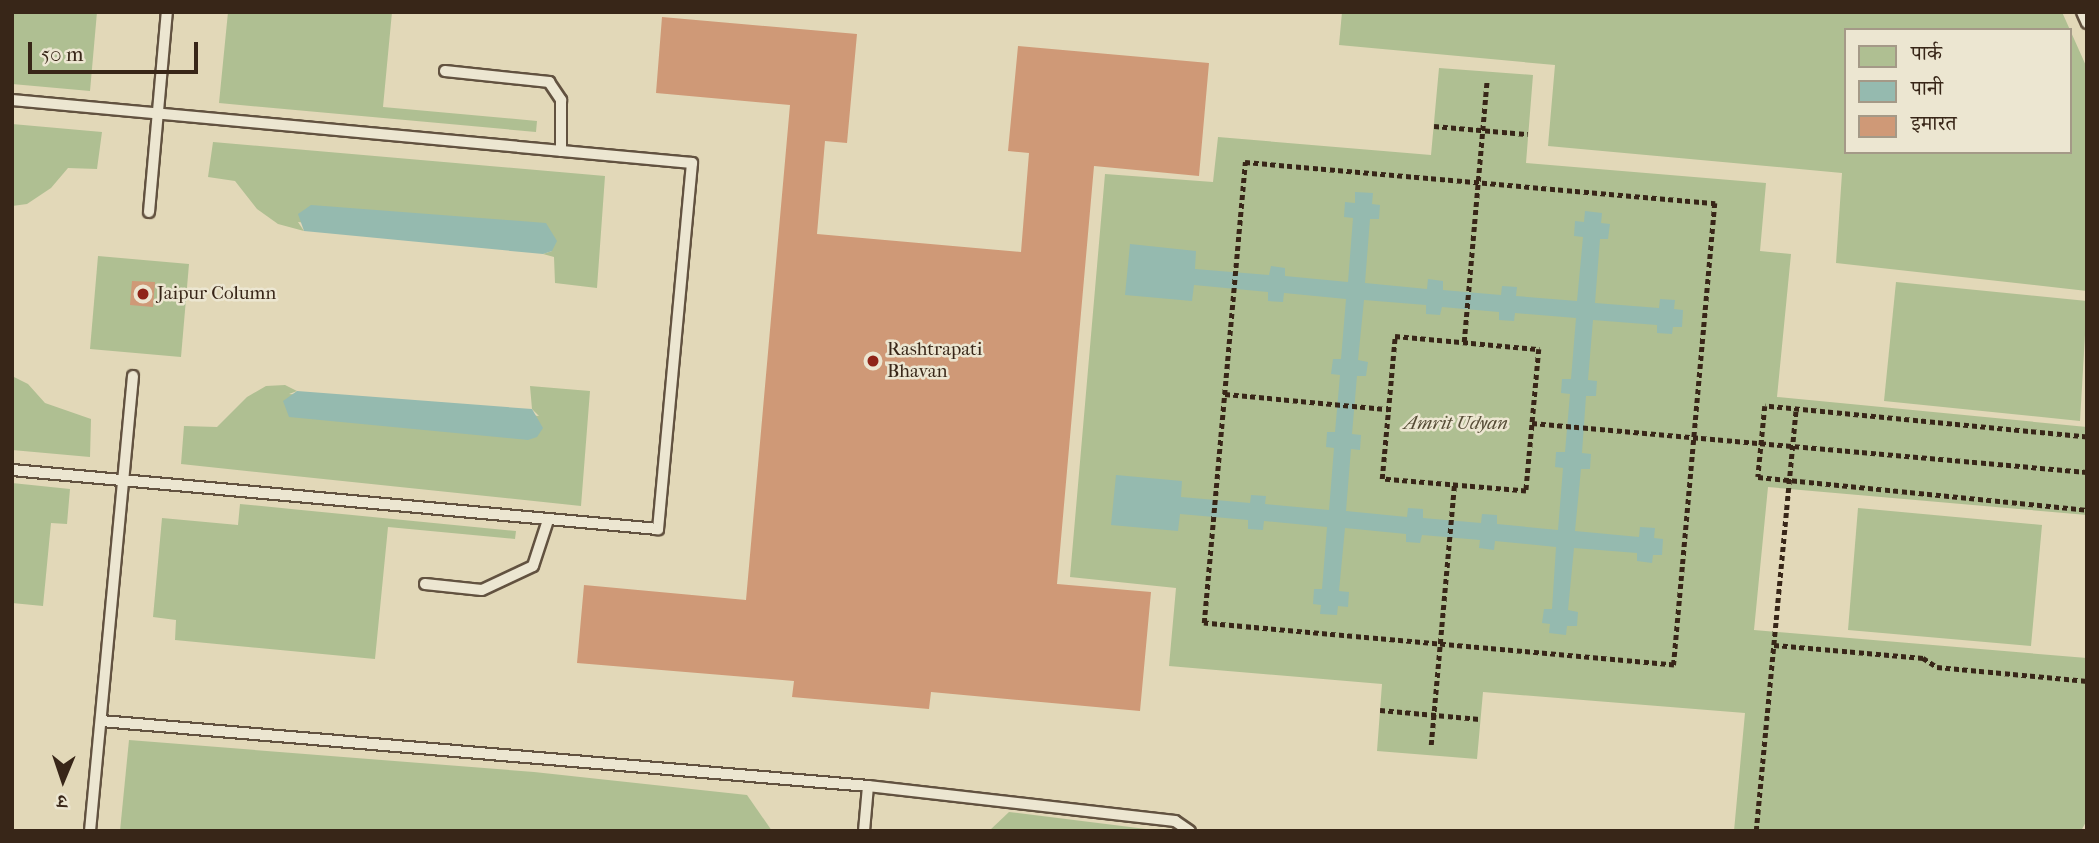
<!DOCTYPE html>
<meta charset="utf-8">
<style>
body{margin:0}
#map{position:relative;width:2099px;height:843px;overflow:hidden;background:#e2d8b8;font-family:"IM FELL French Canon","Noto Serif Devanagari",serif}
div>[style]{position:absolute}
.green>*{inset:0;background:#afbf92}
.water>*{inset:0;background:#95baaf}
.building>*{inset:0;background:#cf9977}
.path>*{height:4.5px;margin-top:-2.25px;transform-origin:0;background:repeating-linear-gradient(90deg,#382618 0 5px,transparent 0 8.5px)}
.roads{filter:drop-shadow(2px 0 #625240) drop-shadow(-2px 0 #625240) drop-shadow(0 2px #625240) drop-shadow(0 -2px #625240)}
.lane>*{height:10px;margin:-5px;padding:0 5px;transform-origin:5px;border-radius:5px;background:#ece6d1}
.dots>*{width:19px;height:19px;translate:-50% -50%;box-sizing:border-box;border:4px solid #ece6d1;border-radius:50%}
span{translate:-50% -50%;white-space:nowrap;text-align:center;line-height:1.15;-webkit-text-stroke:5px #ece6d1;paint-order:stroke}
.poi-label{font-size:19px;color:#382618}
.left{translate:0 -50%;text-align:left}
.park-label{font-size:19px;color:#564c36;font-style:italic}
.frame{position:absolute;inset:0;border:14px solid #382618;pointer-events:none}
.legend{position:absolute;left:1844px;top:28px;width:228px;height:126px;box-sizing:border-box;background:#ece6d1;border:2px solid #a49987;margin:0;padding:9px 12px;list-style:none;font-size:21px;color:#382618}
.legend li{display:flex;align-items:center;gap:14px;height:35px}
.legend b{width:35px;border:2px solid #a49987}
.north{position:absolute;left:28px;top:745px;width:70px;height:70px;-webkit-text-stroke:5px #ece6d1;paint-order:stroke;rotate:182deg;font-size:19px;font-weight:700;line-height:28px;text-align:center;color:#382618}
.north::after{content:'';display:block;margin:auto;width:24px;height:32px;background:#382618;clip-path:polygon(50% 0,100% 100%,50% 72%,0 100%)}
.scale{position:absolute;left:28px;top:42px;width:170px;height:32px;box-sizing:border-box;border:4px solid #382618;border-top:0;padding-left:9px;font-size:21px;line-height:24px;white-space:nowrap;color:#382618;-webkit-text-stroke:5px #ece6d1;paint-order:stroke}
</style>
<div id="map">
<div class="green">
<i style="clip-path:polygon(12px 12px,97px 12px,90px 91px,12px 84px)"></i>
<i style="clip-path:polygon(228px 12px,392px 12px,383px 107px,537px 121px,536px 132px,219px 103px)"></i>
<i style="clip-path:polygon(evenodd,1342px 12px,2062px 12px,2087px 68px,2087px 291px,1836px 263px,1842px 173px,1548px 146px,1555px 65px,1339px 45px,1342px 12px,1845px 30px,2069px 30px,2069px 152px,1845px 152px,1845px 30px)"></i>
<i style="clip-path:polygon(1439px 68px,1533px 75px,1526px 163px,1766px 183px,1760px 251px,1791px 254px,1777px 397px,2087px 427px,2087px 515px,1768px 487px,1754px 630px,2087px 658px,2087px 820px,2081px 831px,1734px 831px,1745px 713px,1483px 692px,1477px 759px,1377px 751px,1382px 684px,1169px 666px,1176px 588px,1070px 577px,1105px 174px,1213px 182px,1218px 137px,1431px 155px)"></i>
<i style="clip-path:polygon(12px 124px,102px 132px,97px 169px,68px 168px,51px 188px,27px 204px,12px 206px)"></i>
<i style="clip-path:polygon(213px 142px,605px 176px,597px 288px,555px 283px,554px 257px,543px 254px,552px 251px,298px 222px,304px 231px,278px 224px,257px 209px,235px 181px,208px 177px)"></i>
<i style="clip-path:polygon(98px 256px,189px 264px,181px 357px,90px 349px)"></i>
<i style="clip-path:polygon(1896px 282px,2087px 301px,2080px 421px,1884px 401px)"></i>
<i style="clip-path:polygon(12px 376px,28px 384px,45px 403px,91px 419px,90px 457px,12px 450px)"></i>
<i style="clip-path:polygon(285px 385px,297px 391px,289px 394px,539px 416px,532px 409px,530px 386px,590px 391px,581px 506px,181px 464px,184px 426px,217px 427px,247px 397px,266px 386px)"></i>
<i style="clip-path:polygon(12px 483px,70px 489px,67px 524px,51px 523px,43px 606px,12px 603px)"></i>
<i style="clip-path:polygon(240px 504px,516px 531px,515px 539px,388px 527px,375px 659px,175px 640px,176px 620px,153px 617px,162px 518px,238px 525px)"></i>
<i style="clip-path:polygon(1858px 508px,2042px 525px,2031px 646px,1848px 630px)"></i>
<i style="clip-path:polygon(129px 740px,534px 772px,747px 795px,772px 831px,120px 831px)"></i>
<i style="clip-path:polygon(1009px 812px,1162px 831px,989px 831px)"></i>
</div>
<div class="water">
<i style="clip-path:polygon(evenodd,1355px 192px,1373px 193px,1372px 204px,1380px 205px,1379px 219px,1370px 219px,1365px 283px,1427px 289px,1428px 279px,1443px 281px,1443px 290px,1501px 295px,1502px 286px,1517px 287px,1516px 296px,1577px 301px,1583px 237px,1574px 236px,1575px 221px,1584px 222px,1585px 211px,1602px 213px,1601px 223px,1610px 224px,1608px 239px,1600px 239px,1595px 303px,1659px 308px,1660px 299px,1675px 300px,1674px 309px,1683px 310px,1682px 327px,1673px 327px,1672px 334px,1657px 333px,1657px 325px,1593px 320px,1588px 380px,1597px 381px,1596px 396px,1586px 396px,1582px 453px,1591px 454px,1590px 469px,1581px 469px,1575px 531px,1639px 537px,1640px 527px,1655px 528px,1654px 538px,1663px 539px,1662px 555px,1653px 555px,1652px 563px,1637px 561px,1637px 553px,1574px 548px,1568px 610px,1578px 612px,1577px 626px,1567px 626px,1566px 635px,1549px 633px,1550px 624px,1542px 623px,1544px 609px,1552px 609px,1556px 547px,1495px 541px,1494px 550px,1479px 548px,1480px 540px,1422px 535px,1420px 543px,1406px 542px,1406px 534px,1345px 528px,1339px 591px,1349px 592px,1348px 607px,1338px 606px,1337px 615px,1320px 614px,1321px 605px,1313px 604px,1314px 589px,1322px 589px,1327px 527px,1264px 521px,1263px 530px,1248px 529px,1248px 520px,1180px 514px,1178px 531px,1111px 525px,1116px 475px,1182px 481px,1181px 497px,1250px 503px,1251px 495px,1266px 496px,1265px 504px,1329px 510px,1334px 448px,1326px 447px,1327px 432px,1335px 432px,1340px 375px,1331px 374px,1333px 359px,1341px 359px,1346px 299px,1284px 293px,1283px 302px,1268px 301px,1268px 292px,1194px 285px,1192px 301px,1125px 295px,1130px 244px,1196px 251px,1195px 269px,1269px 275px,1271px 266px,1285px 268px,1285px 276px,1348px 282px,1353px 218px,1344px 217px,1345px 202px,1355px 203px,1355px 192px,1364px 300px,1426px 305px,1426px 314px,1440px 315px,1442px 307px,1499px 312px,1499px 320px,1514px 321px,1515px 313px,1576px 318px,1571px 379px,1562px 379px,1561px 393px,1570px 394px,1565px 452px,1556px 452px,1555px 467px,1563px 468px,1558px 530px,1497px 524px,1497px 515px,1482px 514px,1481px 523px,1423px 518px,1423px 509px,1408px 508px,1407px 517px,1346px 511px,1351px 449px,1360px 450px,1361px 435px,1352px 434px,1357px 376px,1366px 376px,1368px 362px,1358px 360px,1364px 300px)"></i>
<i style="clip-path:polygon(311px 205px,546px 223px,557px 241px,552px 251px,543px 254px,304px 231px,298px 214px)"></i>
<i style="clip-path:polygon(297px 391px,532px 409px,543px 428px,537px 437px,528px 440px,289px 417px,283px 401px)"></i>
</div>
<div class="building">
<i style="clip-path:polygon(662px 17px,857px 34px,847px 143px,825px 141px,817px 234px,1021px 252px,1029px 153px,1008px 151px,1018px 46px,1209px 63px,1199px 176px,1094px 166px,1057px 584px,1151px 592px,1140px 711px,931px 692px,929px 709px,792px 697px,794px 681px,577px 663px,584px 585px,746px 600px,790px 105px,656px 93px)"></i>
<i style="clip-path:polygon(132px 281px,155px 282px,153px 307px,130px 305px)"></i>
</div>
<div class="path">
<i style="left:1434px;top:126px;width:94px;rotate:4.9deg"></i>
<i style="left:1245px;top:162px;width:472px;rotate:5deg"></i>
<i style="left:1715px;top:203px;width:464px;rotate:95.1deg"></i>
<i style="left:1674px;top:665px;width:472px;rotate:-174.9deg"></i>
<i style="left:1204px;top:623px;width:463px;rotate:-84.9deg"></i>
<i style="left:1395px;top:336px;width:145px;rotate:5.2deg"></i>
<i style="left:1539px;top:349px;width:143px;rotate:95.2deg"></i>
<i style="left:1526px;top:491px;width:144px;rotate:-175.2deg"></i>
<i style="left:1382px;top:479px;width:144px;rotate:-84.8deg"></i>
<i style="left:1464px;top:342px;width:263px;rotate:-85deg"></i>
<i style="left:1225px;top:394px;width:164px;rotate:5.3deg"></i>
<i style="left:1532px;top:423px;width:557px;rotate:5.05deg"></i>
<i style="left:2087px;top:437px;width:323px;rotate:-174.5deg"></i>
<i style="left:1765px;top:406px;width:71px;rotate:95.6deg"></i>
<i style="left:1758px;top:477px;width:331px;rotate:5.7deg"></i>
<i style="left:1774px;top:645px;width:150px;rotate:5deg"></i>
<i style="left:1923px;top:658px;width:17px;rotate:33deg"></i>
<i style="left:1937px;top:667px;width:151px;rotate:5.3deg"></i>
<i style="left:1380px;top:710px;width:100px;rotate:5.1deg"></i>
<i style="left:1431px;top:745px;width:261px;rotate:-84.9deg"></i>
<i style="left:1756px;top:831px;width:424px;rotate:-84.6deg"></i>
</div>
<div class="roads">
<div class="lane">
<i style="left:2082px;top:12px;width:12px;rotate:66deg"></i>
<i style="left:445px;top:71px;width:105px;rotate:6deg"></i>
<i style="left:549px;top:82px;width:22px;rotate:56deg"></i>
<i style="left:561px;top:100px;width:51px;rotate:90deg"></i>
<i style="left:12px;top:100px;width:683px;rotate:5.29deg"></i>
<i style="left:692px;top:163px;width:368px;rotate:95.3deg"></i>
<i style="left:658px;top:529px;width:649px;rotate:-174.78deg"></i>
<i style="left:149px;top:212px;width:201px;rotate:-84.9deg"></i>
<i style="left:425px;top:584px;width:57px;rotate:6deg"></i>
<i style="left:482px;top:590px;width:56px;rotate:-25.2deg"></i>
<i style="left:533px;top:566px;width:48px;rotate:-71.9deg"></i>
<i style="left:101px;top:721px;width:770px;rotate:4.84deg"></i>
<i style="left:868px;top:786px;width:309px;rotate:6.5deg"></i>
<i style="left:1175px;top:821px;width:18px;rotate:34deg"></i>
<i style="left:90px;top:831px;width:457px;rotate:-84.6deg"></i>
<i style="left:864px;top:831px;width:45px;rotate:-84.9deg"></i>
</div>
</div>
<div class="dots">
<i style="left:143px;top:294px;background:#8f2418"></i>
<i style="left:873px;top:361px;background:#8f2418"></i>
</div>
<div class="poi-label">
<span class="left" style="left:157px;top:294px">Jaipur Column</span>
<span class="left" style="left:887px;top:361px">Rashtrapati<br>Bhavan</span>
</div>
<div class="park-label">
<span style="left:1456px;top:424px">Amrit Udyan</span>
</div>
<div class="frame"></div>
<ul class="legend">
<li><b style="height:19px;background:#afbf92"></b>पार्क</li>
<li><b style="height:19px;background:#95baaf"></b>पानी</li>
<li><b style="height:19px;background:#cf9977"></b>इमारत</li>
</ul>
<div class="north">उ</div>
<div class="scale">50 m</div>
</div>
